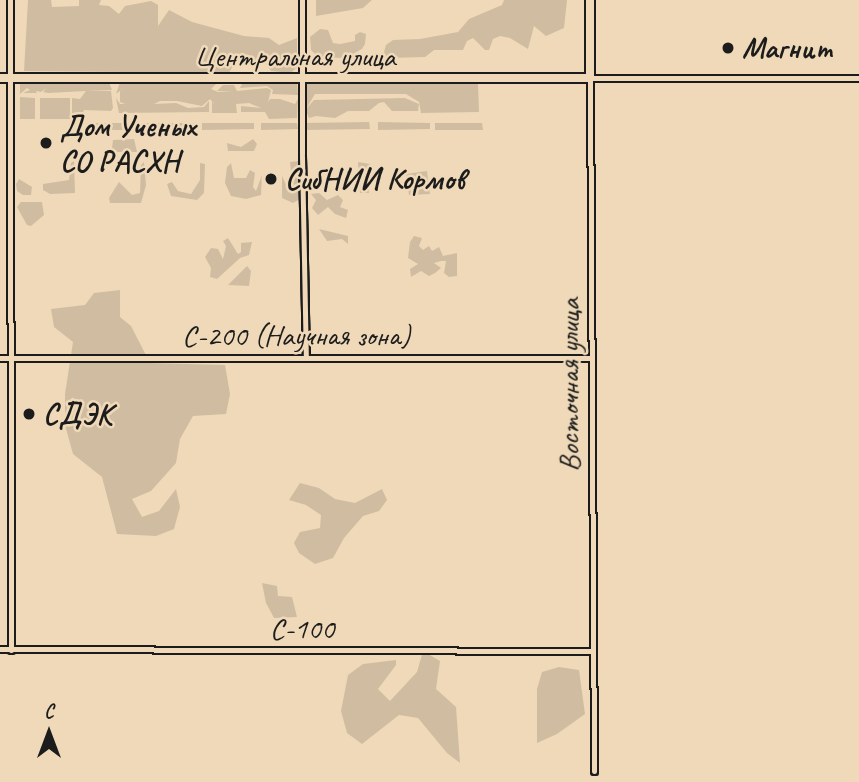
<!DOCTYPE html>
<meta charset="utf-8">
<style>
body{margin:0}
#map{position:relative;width:859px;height:782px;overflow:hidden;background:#efd9b8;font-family:Caveat,sans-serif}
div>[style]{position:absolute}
.green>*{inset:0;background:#d0bda1}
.roads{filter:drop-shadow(2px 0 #1c1c1c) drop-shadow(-2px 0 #1c1c1c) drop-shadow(0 2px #1c1c1c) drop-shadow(0 -2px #1c1c1c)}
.minor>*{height:5px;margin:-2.5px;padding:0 2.5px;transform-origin:2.5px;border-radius:2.5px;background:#efd9b8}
.secondary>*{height:8px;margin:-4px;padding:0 4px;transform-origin:4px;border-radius:4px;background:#efd9b8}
.dots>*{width:19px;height:19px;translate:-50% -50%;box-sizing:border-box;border:4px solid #efd9b8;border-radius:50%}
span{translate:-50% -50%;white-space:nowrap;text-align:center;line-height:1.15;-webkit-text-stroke:5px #efd9b8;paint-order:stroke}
.poi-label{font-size:30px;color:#1c1c1c;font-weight:700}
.left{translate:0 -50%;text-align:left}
.street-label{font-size:30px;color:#1c1c1c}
.north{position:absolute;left:14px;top:698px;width:70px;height:70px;-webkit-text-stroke:5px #efd9b8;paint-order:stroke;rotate:0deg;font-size:19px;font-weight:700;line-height:28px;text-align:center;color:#1c1c1c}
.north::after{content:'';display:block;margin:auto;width:24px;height:32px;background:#1c1c1c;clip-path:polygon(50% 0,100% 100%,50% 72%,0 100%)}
</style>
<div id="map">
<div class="green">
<i style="clip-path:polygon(28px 0,51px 0,52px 7px,79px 6px,79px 0,101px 0,99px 5px,109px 6px,119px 14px,125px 6px,151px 1px,158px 5px,158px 26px,169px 10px,192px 22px,244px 36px,269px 38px,279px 45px,297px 38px,297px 67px,291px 73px,271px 71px,264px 61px,236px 60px,229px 73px,24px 71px)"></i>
<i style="clip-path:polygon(316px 0,372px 0,363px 8px,316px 16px)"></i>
<i style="clip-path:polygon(504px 0,567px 0,564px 28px,546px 36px,534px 26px,528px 49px,510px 38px,500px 36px,493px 39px,489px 50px,485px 50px,473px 38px,467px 41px,463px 50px,434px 50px,425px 57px,387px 58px,384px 52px,386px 45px,393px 40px,420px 39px,458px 32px,469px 19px,502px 5px)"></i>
<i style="clip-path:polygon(320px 29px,328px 30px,333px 43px,340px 44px,355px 41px,355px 35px,360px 32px,366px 34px,365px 44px,362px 49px,345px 58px,318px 57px,311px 50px,310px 37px)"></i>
<i style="clip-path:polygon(291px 81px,297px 82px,298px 95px,272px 94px,273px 90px,267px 86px,240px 88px,243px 82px)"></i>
<i style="clip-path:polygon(334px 81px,350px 84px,367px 81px,478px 83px,479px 112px,421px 113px,419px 102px,406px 94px,315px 94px,306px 109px,314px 100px,405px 98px,419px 104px,418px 111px,392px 111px,384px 102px,379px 103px,369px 111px,348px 111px,335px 118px,316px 116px,309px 118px,306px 111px,306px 120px,305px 85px,308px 82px)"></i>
<i style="clip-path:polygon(20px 82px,109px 82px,112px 90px,87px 91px,111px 91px,113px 108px,111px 111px,84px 110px,81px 118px,72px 118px,72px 98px,80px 99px,86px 91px,48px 93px,43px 92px,46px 88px,41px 92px,36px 91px,37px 93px,23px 93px,30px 90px,27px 88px,20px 94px)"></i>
<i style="clip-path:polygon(120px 82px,218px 82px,211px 89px,218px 92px,233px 91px,217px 91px,223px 85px,234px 85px,237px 91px,267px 88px,271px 90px,268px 102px,270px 99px,280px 99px,295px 104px,298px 99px,297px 118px,269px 119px,265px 112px,241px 112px,241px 106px,261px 108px,249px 103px,236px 104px,237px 113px,212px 113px,212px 102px,215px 105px,210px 99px,202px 106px,177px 101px,160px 101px,154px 104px,176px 103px,188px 108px,204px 107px,209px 101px,209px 112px,119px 113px,116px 98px,120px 104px,125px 104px,120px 102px,120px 91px,126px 86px,116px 94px)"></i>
<i style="clip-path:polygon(20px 97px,35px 98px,35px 119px,20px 119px)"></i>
<i style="clip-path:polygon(40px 98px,70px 98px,70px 119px,40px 119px)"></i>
<i style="clip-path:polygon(378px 122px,430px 123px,430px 129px,378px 130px)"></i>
<i style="clip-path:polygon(87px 123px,139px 123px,140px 130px,87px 130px)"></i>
<i style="clip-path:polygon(145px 123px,195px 123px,196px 130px,145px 131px)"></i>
<i style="clip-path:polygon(202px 123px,254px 123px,254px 129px,202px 130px)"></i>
<i style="clip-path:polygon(261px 123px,297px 123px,298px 129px,261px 130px)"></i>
<i style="clip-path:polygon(304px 123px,369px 122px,370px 129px,304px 130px)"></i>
<i style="clip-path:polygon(435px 123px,482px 123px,483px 130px,435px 130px)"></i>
<i style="clip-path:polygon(134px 139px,137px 152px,117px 152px,112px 148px,113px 140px)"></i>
<i style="clip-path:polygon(253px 139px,257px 144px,254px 151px,228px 151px,227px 143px,241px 147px)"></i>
<i style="clip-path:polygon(74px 161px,75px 193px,50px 194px,43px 190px,43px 184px,69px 180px,71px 163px)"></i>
<i style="clip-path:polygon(299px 161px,300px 199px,293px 203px,282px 198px,282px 176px,289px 191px,292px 182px,290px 162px)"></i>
<i style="clip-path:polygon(144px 162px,146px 185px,141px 203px,110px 203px,109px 198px,119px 182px,132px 195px,140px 193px,141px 165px)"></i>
<i style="clip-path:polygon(358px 162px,370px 164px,367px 169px,369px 193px,360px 193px)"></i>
<i style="clip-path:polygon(200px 163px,205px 164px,204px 193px,197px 200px,171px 196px,167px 184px,172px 182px,178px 191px,191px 194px,200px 180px)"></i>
<i style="clip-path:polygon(231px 163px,234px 178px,246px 178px,250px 170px,255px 173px,253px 187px,256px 191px,262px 175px,261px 195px,246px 199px,231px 196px,225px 183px,227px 167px)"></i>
<i style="clip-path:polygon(427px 171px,430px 194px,409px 195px,406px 174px)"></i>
<i style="clip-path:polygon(19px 179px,32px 187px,31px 195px,23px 195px,17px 191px,16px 184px)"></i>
<i style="clip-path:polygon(319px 193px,327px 200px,338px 195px,343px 200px,340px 207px,348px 210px,346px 218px,335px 214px,328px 207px,318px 215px,312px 208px,316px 200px,311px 194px)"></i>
<i style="clip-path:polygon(21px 202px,42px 202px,44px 215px,31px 226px,27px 225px,17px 207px)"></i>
<i style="clip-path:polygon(319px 229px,348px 236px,348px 244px,342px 239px,327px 241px)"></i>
<i style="clip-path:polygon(414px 236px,422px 238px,419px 246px,423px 250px,429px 246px,432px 251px,439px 247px,443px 256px,457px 253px,457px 276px,449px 277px,444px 273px,446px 261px,441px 261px,434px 263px,441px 268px,435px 273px,429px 276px,421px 271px,411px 277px,410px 269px,418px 264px,408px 258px,410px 242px)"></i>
<i style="clip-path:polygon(228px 238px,238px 254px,241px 252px,241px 243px,252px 242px,249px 255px,240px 258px,217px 279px,210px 277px,211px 268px,205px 257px,211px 248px,218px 249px,223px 259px,226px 246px,223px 241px)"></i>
<i style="clip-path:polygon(247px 266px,251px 271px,249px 286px,228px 285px)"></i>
<i style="clip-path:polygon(120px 290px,120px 317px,131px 326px,150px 363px,225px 365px,230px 394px,226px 414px,193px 416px,180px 439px,176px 463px,151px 491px,132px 499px,142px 517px,159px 511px,176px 489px,180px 507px,174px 529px,156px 536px,117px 534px,102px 477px,73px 454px,65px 425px,65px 394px,73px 342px,54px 327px,51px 309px,85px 305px,94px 293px)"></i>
<i style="clip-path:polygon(300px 483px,319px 488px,335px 499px,355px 503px,382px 489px,387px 500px,379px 511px,363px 516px,344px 538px,333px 558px,315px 564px,299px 553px,294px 543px,300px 532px,320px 528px,321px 515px,306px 505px,289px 500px)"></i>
<i style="clip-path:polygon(262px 583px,277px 586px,278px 596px,292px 597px,297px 617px,274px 618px,266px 603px)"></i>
<i style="clip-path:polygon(423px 651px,440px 661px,436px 689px,456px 707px,460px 763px,447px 753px,418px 718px,399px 715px,362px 744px,347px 733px,341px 711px,348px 675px,363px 664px,396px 660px,396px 665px,378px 689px,390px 701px,417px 672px)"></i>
<i style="clip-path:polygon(559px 667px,579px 670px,585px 714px,557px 734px,537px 743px,537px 689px,542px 672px)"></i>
</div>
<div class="roads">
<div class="minor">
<i style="left:10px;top:0;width:650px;rotate:89.91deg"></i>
<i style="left:302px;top:154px;width:154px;rotate:-90deg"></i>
<i style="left:302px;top:156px;width:202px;rotate:88.9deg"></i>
<i style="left:0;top:358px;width:592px"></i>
<i style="left:0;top:649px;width:592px;rotate:0.19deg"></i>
<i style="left:594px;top:771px;width:693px;rotate:-90.33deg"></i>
<i style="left:590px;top:78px;width:269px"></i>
</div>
<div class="secondary">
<i style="left:0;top:78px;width:590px"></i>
<i style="left:590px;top:78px;width:78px;rotate:-90deg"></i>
</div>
</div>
<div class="dots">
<i style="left:728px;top:48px;background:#1c1c1c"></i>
<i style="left:46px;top:143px;background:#1c1c1c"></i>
<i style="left:271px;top:179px;background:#1c1c1c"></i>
<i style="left:29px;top:414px;background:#1c1c1c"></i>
</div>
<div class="poi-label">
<span class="left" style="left:742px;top:48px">Магнит</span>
<span class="left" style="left:60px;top:143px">Дом Ученых<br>СО РАСХН</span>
<span class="left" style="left:285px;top:179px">СибНИИ Кормов</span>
<span class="left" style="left:43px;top:414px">СДЭК</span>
</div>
<div class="street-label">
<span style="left:295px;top:56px">Центральная улица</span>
<span style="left:296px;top:335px">С-200 (Научная зона)</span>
<span style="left:569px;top:385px;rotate:-90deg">Восточная улица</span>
<span style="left:302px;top:628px">С-100</span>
</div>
<div class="north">С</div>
</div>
